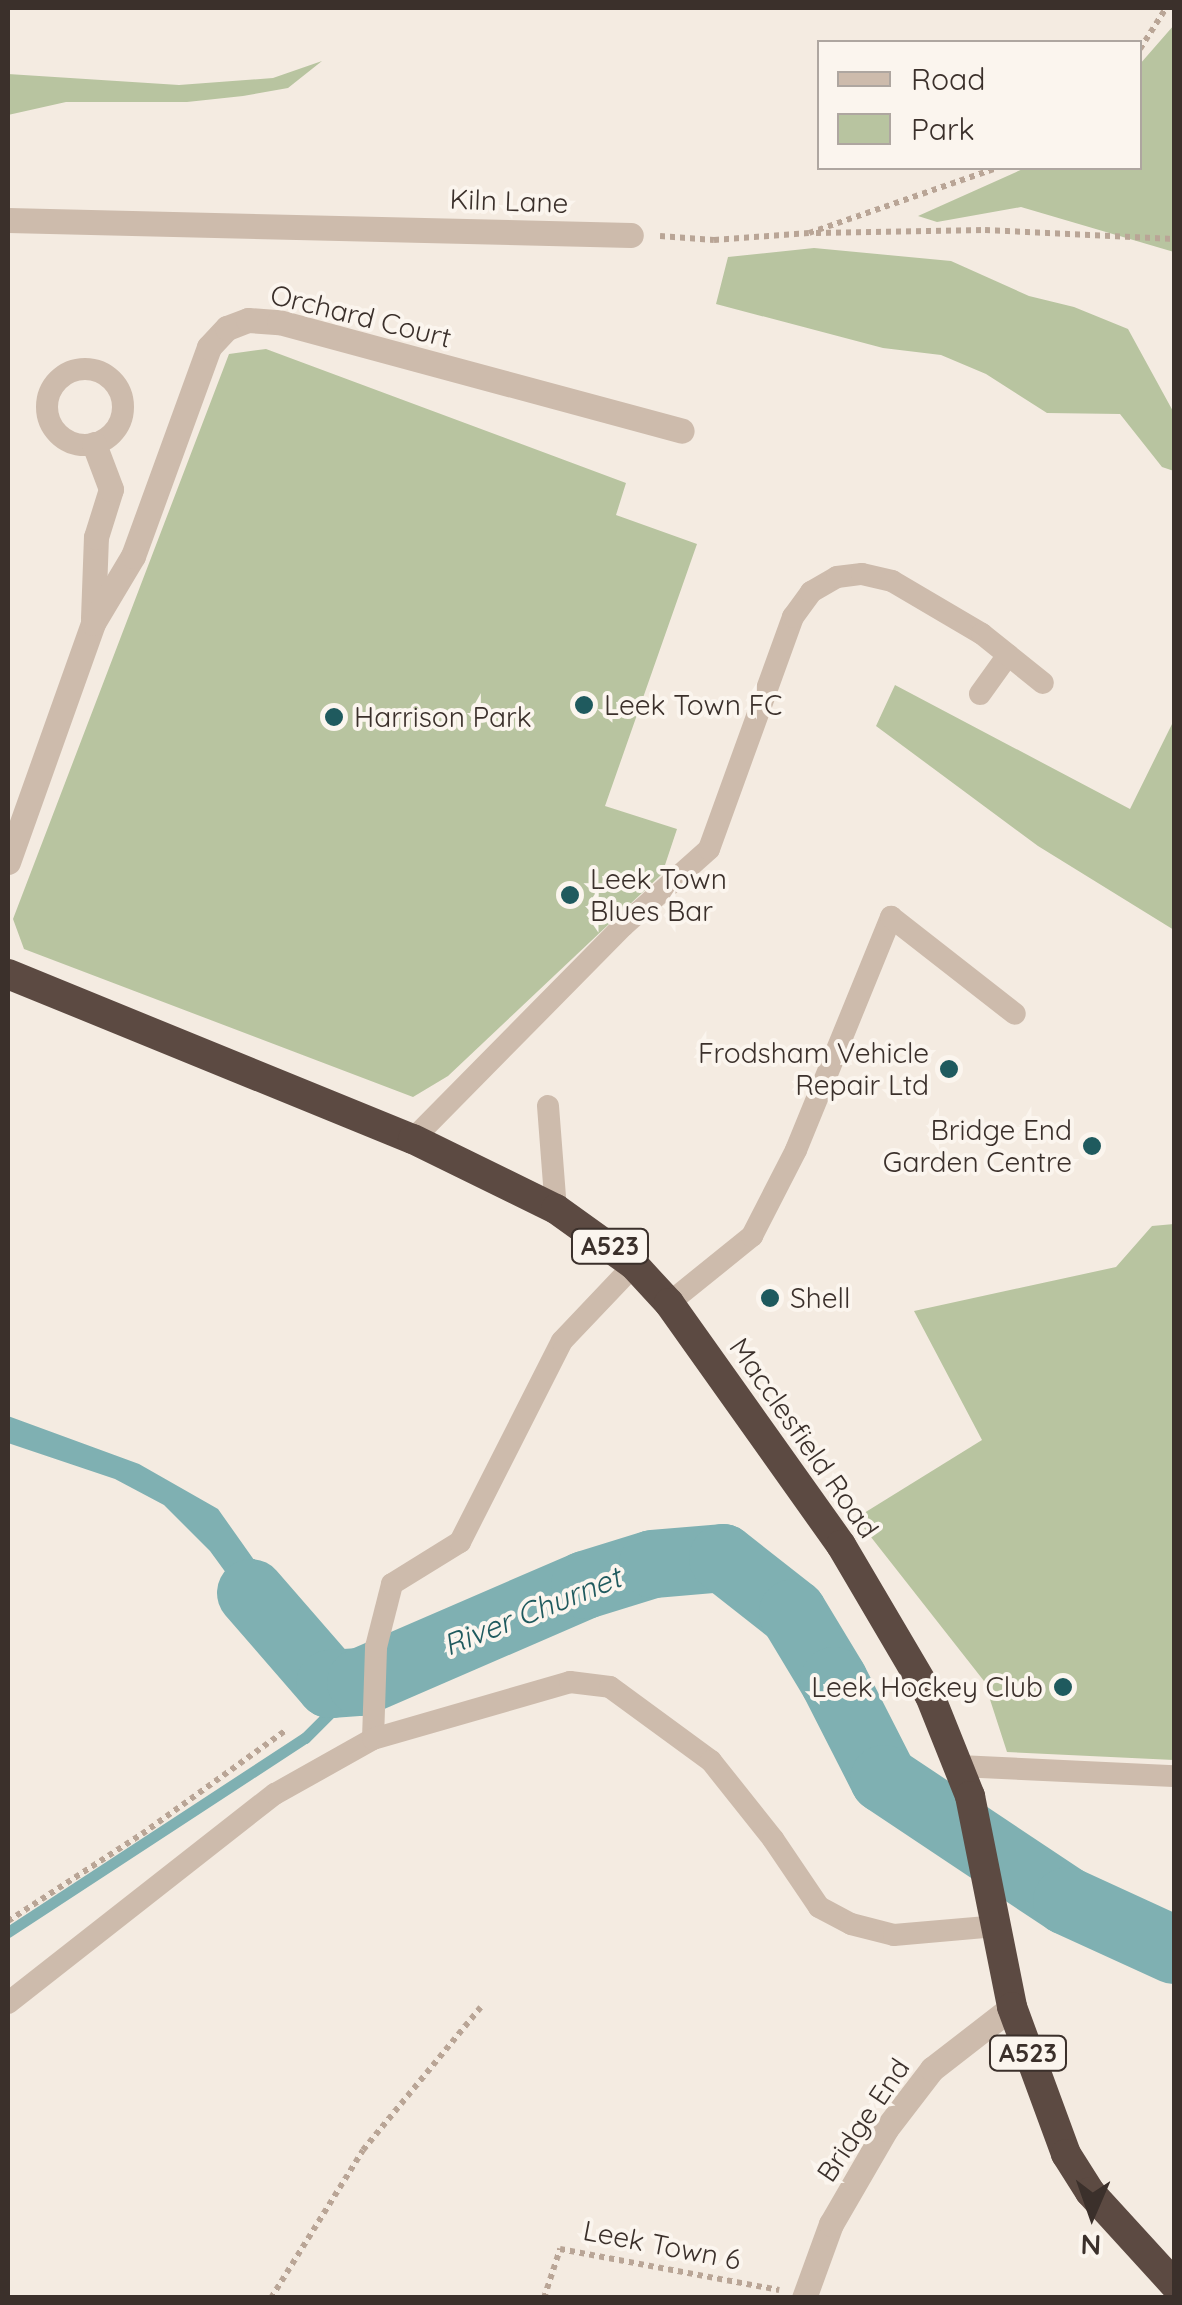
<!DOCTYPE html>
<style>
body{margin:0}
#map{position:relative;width:1182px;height:2305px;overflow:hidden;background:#f4ebe1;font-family:Quicksand,sans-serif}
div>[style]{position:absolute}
.green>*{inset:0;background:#b8c4a0}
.water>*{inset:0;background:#7fb0b2}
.stream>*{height:11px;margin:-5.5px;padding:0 5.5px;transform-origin:5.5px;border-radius:5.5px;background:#7fb0b2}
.river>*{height:68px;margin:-34px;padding:0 34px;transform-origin:34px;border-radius:34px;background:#7fb0b2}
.path>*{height:6px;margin-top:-3px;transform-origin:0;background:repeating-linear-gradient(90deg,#b9a596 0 5px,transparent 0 10px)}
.lane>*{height:22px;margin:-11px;padding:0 11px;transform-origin:11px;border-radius:11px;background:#cdbbac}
.lane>.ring{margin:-11px;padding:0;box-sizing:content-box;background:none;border:22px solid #cdbbac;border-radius:50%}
.street>*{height:25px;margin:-12.5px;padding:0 12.5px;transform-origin:12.5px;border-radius:12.5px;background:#cdbbac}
.highway>*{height:30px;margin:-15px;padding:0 15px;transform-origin:15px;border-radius:15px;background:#5c4a42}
.dots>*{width:28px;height:28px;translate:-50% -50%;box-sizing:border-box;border:5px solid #fbf5ee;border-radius:50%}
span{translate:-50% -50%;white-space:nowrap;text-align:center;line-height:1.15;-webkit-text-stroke:8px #fbf5ee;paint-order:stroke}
.shield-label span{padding:2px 8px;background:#fbf5ee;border:2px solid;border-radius:8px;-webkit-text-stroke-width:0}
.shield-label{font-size:25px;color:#3b302b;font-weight:700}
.street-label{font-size:28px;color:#3b302b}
.poi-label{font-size:28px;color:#3b302b}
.left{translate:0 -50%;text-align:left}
.right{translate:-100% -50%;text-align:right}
.water-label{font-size:30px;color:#1f5a5e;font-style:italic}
.frame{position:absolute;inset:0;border:10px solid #3b302b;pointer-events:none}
.legend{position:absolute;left:817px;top:40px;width:325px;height:130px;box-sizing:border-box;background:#fbf5ee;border:2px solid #aea6a0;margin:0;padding:12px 18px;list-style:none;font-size:30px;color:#3b302b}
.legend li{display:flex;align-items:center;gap:20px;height:50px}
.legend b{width:50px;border:2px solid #aea6a0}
.north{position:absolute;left:1042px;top:2165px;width:100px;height:100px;-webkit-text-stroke:8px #fbf5ee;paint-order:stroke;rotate:182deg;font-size:28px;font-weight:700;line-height:40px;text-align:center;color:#3b302b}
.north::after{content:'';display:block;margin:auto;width:35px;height:45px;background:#3b302b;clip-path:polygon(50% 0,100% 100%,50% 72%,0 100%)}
</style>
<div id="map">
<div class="green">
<i style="clip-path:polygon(1174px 25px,1174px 252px,1021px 207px,937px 222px,918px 216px,1025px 168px,1140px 168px,1140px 64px)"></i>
<i style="clip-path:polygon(322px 61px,288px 88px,243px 96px,187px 102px,66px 102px,8px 115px,8px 74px,179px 85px,273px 78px)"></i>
<i style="clip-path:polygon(814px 248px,951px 261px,1029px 296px,1074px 307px,1128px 329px,1174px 413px,1174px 471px,1162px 467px,1120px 414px,1047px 413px,986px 374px,941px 355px,883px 348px,716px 304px,728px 257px)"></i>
<i style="clip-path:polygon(266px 349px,626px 483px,616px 515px,697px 544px,605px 806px,677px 829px,662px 874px,448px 1076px,413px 1097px,24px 949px,13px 919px,229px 354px)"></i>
<i style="clip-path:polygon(895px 685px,1130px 809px,1174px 720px,1174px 930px,1038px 846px,876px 726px)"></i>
<i style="clip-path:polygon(1174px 1224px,1174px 1760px,1007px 1752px,984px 1681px,856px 1518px,982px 1440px,914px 1311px,1116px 1267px,1152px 1226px)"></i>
</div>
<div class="water">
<i style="clip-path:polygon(8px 1416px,139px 1464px,218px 1509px,314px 1645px,310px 1680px,283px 1651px,210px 1551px,164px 1505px,115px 1479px,8px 1443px)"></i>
</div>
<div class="stream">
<i style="left:8px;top:1932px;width:355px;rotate:-33.2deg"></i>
<i style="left:305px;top:1738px;width:79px;rotate:-45deg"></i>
</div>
<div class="river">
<i style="left:251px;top:1593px;width:121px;rotate:49deg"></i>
<i style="left:330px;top:1684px;width:31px;rotate:-4deg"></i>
<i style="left:361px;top:1682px;width:244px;rotate:-23.4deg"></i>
<i style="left:585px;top:1585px;width:71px;rotate:-17.2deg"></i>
<i style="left:653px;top:1564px;width:70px;rotate:-4.9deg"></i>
<i style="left:723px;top:1558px;width:89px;rotate:38.2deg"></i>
<i style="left:793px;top:1613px;width:79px;rotate:58.9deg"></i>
<i style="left:834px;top:1681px;width:110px;rotate:63deg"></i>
<i style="left:884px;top:1779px;width:220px;rotate:33.7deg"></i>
<i style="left:1067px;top:1901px;width:118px;rotate:24.6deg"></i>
</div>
<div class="path">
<i style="left:1140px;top:49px;width:49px;rotate:-57.6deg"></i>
<i style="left:816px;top:233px;width:169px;rotate:-1deg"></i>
<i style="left:985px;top:230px;width:189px;rotate:2.7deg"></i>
<i style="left:660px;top:236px;width:54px;rotate:4.2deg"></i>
<i style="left:714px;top:240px;width:95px;rotate:-4.2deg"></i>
<i style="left:809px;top:233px;width:199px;rotate:-19.1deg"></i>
<i style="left:8px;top:1921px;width:160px;rotate:-33deg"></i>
<i style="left:142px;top:1834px;width:178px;rotate:-35.8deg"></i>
<i style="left:271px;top:2298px;width:174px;rotate:-58.1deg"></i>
<i style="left:363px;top:2150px;width:185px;rotate:-50.5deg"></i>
<i style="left:544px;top:2298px;width:52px;rotate:-71.9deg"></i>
<i style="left:560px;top:2249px;width:223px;rotate:10.6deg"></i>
</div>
<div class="lane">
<i class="ring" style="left:47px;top:369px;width:54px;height:54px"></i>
<i style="left:980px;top:694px;width:48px;rotate:-54.3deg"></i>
<i style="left:548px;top:1106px;width:103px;rotate:85.6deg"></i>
<i style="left:413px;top:1139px;width:299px;rotate:-45.4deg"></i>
<i style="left:623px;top:926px;width:115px;rotate:-41.8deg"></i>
<i style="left:709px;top:849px;width:247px;rotate:-70.1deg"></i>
<i style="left:793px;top:617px;width:31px;rotate:-54deg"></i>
<i style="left:811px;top:592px;width:30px;rotate:-30deg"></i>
<i style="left:837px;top:577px;width:25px;rotate:-7deg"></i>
<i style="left:862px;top:574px;width:31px;rotate:13deg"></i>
<i style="left:892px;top:581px;width:104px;rotate:30.5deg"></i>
<i style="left:982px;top:634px;width:78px;rotate:38.8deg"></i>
<i style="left:669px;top:1303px;width:107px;rotate:-38.9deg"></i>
<i style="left:752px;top:1236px;width:97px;rotate:-62.9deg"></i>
<i style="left:796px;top:1150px;width:252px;rotate:-67.8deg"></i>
<i style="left:891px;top:917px;width:157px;rotate:38deg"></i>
<i style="left:373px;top:1739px;width:92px;rotate:-88.1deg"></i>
<i style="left:376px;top:1647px;width:65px;rotate:-75.7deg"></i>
<i style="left:392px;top:1584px;width:80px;rotate:-31.7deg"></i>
<i style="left:460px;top:1542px;width:225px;rotate:-63.1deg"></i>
<i style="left:562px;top:1341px;width:105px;rotate:-46.5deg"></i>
<i style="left:959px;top:1766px;width:215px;rotate:2.7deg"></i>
<i style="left:8px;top:2003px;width:339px;rotate:-38.1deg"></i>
<i style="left:275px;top:1794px;width:112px;rotate:-29.3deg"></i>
<i style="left:373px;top:1739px;width:205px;rotate:-16.1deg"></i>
<i style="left:570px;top:1682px;width:40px;rotate:7.1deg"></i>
<i style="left:610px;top:1687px;width:125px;rotate:36.2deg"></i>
<i style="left:711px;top:1761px;width:100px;rotate:51.5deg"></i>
<i style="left:773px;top:1839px;width:82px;rotate:55.9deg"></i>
<i style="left:819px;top:1907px;width:36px;rotate:28deg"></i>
<i style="left:851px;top:1924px;width:44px;rotate:14.3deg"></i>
<i style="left:894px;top:1935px;width:102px;rotate:-5deg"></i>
</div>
<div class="street">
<i style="left:8px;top:220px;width:623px;rotate:1.38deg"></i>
<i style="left:93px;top:618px;width:81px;rotate:-87.9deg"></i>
<i style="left:96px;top:537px;width:50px;rotate:-72.6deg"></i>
<i style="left:111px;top:489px;width:48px;rotate:-110.7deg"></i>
<i style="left:8px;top:862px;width:254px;rotate:-70.4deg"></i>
<i style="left:93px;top:623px;width:78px;rotate:-59.2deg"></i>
<i style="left:133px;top:556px;width:222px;rotate:-70deg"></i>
<i style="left:209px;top:347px;width:26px;rotate:-47deg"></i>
<i style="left:227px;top:328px;width:22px;rotate:-21deg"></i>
<i style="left:248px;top:320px;width:31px;rotate:4deg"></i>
<i style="left:279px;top:322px;width:417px;rotate:15.1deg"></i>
<i style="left:804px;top:2298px;width:79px;rotate:-70deg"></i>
<i style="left:831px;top:2224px;width:110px;rotate:-59.9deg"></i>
<i style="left:886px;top:2129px;width:76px;rotate:-52.5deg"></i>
<i style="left:932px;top:2069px;width:101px;rotate:-37.8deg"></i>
</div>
<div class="highway">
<i style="left:8px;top:974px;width:437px;rotate:22.2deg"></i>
<i style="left:413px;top:1139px;width:159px;rotate:26.1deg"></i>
<i style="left:556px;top:1209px;width:96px;rotate:35.7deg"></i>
<i style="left:634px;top:1265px;width:52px;rotate:47.4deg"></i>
<i style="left:669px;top:1303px;width:297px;rotate:54.6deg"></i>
<i style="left:841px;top:1545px;width:175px;rotate:59.5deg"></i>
<i style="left:930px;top:1696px;width:108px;rotate:68.2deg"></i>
<i style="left:970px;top:1796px;width:215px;rotate:78.7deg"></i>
<i style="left:1012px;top:2007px;width:157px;rotate:69.8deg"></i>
<i style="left:1066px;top:2154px;width:45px;rotate:57.7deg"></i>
<i style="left:1090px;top:2192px;width:125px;rotate:47.6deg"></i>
</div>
<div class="dots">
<i style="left:584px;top:705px;background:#1f5a5e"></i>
<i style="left:334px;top:717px;background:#1f5a5e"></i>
<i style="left:570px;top:895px;background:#1f5a5e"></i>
<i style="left:949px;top:1069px;background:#1f5a5e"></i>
<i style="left:1092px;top:1146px;background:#1f5a5e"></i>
<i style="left:770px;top:1298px;background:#1f5a5e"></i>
<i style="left:1063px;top:1687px;background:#1f5a5e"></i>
</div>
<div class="shield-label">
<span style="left:610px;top:1246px">A523</span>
<span style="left:1028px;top:2053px">A523</span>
</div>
<div class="street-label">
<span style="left:509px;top:201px;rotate:2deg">Kiln Lane</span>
<span style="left:361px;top:316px;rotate:14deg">Orchard Court</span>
<span style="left:804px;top:1438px;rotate:55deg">Macclesfield Road</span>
<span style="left:863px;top:2120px;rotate:-56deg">Bridge End</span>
<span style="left:662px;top:2245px;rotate:11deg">Leek Town 6</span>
</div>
<div class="poi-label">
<span class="left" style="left:604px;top:705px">Leek Town FC</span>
<span class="left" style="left:354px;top:717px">Harrison Park</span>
<span class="left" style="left:590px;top:895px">Leek Town<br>Blues Bar</span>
<span class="right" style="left:929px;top:1069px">Frodsham Vehicle<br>Repair Ltd</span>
<span class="right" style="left:1072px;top:1146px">Bridge End<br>Garden Centre</span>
<span class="left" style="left:790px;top:1298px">Shell</span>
<span class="right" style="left:1043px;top:1687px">Leek Hockey Club</span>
</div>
<div class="water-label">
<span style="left:532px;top:1611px;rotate:-22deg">River Churnet</span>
</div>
<div class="frame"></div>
<ul class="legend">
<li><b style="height:12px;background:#cdbbac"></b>Road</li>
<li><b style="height:28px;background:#b8c4a0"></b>Park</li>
</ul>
<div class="north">N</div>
</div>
